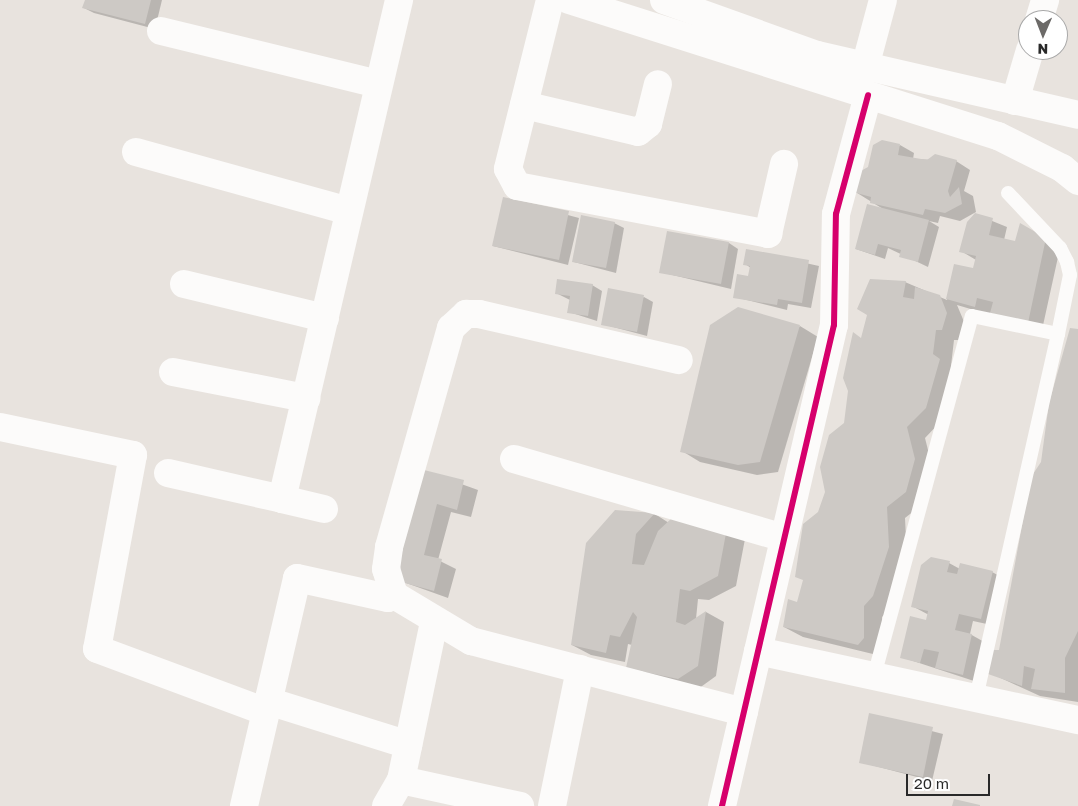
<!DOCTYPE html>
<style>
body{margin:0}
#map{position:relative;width:1078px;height:806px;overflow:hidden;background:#e8e3de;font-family:"Golos Text",sans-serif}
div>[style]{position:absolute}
.shadow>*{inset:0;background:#0003}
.building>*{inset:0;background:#cdc9c5}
.lane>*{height:14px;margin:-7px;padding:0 7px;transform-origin:7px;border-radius:7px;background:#fcfbfa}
.street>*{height:28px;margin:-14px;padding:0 14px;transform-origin:14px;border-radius:14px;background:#fcfbfa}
.secondary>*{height:28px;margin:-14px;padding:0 14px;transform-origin:14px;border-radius:14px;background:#fcfbfa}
.cycleway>*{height:6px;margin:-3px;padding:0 3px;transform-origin:3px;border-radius:3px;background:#d6006c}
span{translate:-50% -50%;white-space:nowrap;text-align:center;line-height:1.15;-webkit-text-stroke:4.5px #fff;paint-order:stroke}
.north{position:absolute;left:1018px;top:10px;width:50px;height:50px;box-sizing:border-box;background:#fff;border:1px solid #a9a9a9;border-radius:50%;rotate:181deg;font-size:14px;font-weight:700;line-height:20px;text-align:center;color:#292929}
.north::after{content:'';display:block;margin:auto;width:18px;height:22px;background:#6c6a68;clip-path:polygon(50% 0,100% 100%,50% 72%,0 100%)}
.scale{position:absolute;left:906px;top:774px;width:84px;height:22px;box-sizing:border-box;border:2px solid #292929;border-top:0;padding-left:6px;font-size:15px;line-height:18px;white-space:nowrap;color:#292929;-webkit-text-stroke:4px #fff;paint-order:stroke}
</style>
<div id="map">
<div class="shadow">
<i style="clip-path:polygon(86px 0,162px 0,155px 29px,94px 13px,84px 8px)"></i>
<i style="clip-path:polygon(900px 145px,914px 153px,913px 159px,956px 161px,970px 170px,964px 191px,973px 196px,976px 212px,960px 221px,940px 216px,938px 223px,929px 221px,939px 227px,928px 267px,888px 248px,885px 259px,856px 249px,883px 209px,854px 191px)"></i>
<i style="clip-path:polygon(504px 198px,579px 218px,568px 265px,493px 246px)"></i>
<i style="clip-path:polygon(975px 214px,1007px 227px,1004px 240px,1016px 243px,1021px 225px,1060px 248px,1042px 330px,957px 305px,965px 324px,960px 340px,954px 340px,951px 366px,958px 370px,944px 418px,925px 438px,933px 470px,924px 503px,905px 518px,907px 558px,891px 607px,882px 617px,882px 649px,877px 655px,803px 637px,784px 627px,798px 604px,846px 424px,862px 339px,905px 282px,947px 300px,955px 265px,974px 270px,976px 260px,961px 251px)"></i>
<i style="clip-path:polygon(614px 223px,624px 228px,616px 273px,574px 262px)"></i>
<i style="clip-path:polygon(729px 243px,738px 249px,731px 289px,660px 272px)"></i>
<i style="clip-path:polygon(747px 250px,819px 266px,811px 308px,788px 304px,787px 310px,735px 297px,749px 277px,751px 268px,745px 264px)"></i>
<i style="clip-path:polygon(592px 285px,602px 291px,597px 321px,569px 312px,570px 300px,556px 293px)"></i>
<i style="clip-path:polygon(644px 297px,653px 302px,647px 336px,602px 324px)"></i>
<i style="clip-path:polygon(800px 326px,818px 337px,778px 472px,757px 475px,700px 462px,682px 451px)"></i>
<i style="clip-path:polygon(1078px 330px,1078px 702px,1040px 696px,990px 673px,1000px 651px,1042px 462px)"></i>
<i style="clip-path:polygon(425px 471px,478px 490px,471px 517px,451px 512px,438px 560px,456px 569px,448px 598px,395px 579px)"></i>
<i style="clip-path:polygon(615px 511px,655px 514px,669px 523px,745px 539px,736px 586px,709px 600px,698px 599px,696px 619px,706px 612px,724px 622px,716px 676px,698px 689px,646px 678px,632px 645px,628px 644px,625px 662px,591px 655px,572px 645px)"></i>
<i style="clip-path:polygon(949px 563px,960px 569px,992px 572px,1007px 580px,996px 626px,973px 621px,970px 634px,986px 643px,977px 682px,901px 657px,927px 622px,929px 615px,912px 606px)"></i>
<i style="clip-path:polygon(870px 715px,943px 734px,932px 781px,860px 762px)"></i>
</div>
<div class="building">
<i style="clip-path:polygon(85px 0,151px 0,145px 24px,82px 8px)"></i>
<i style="clip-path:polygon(882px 140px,900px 144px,898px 155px,927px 160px,935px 154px,957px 160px,948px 191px,950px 197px,959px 187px,962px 204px,945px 213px,925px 209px,923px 215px,870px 203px,871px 197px,853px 192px,857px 173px,868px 167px,873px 145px)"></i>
<i style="clip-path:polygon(503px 197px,569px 211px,559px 260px,492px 246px)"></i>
<i style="clip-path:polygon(867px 204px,929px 220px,918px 262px,899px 257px,901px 250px,878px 244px,875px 255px,855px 249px)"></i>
<i style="clip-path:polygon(975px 213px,993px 218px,989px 235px,1015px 241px,1020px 223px,1046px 238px,1028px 323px,990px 313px,993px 302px,977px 298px,975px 307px,946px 299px,954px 264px,973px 268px,976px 256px,959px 252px,967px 222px)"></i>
<i style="clip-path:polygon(581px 215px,615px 222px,606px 268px,572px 262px)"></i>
<i style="clip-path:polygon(667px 231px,729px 242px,721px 284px,659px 273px)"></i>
<i style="clip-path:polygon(746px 249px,809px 260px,802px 303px,778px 299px,777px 305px,733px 298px,737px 274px,748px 276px,750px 266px,743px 265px)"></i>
<i style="clip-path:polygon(557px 279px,593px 284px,588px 316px,567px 313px,570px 296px,555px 294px)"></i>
<i style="clip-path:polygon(870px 279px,906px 281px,903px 297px,914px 299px,915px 287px,940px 295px,947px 313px,942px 330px,936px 330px,933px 354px,940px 359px,926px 408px,907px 427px,915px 459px,906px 492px,887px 507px,889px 547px,873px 596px,864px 606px,864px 638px,858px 645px,783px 627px,788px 599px,797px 602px,803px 580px,795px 577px,803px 524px,818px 512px,825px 492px,820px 467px,829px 435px,844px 423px,848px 391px,843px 378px,853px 332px,861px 338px,867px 315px,857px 309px)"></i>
<i style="clip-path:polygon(608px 288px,644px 295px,637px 332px,601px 325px)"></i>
<i style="clip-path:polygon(738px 307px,800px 325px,760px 462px,738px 465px,680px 452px,710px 325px)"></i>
<i style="clip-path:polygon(1070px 328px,1078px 329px,1078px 631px,1065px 658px,1065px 693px,1031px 689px,1035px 669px,1024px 666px,1022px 686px,988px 674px,991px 650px,999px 650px,1031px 477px,1041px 462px,1049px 403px)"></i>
<i style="clip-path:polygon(424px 470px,464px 480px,457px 510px,437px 504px,424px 555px,442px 559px,434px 591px,394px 580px)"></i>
<i style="clip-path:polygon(615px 510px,655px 513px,636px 534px,632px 564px,644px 565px,658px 531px,673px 517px,727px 528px,718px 576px,690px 591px,680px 589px,676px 622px,685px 625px,706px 611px,698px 666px,678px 679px,626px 668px,637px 617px,633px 612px,620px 637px,610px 635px,606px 653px,571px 645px,586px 543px)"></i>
<i style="clip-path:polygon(931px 557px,950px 561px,947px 572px,957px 574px,960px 563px,993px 571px,981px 619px,959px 614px,955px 630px,972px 634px,963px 675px,935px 668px,939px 652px,924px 649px,920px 663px,900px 658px,910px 616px,926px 620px,928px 611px,911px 607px,921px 565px)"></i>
<i style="clip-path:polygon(869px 713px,933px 727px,923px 777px,859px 763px)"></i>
<i style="clip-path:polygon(954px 799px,980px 805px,980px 806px,952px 806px)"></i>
</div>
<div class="lane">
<i style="left:1008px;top:193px;width:76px;rotate:46.6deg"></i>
<i style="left:1060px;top:248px;width:16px;rotate:63deg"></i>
<i style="left:1067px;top:262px;width:13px;rotate:77deg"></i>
<i style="left:1070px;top:275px;width:60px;rotate:101.5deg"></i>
<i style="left:874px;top:676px;width:373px;rotate:-74.8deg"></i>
<i style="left:972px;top:316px;width:88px;rotate:11.8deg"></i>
<i style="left:1058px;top:334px;width:373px;rotate:102.7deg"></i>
</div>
<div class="street">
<i style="left:550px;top:0;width:174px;rotate:104deg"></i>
<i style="left:508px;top:169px;width:19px;rotate:62deg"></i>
<i style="left:517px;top:186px;width:256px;rotate:10.8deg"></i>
<i style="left:768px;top:234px;width:72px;rotate:-77.1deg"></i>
<i style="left:1039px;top:20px;width:21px;rotate:-73deg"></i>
<i style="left:161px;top:31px;width:224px;rotate:13.7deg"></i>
<i style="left:865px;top:67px;width:69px;rotate:-75deg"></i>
<i style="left:1015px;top:101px;width:53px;rotate:-73.6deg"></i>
<i style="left:524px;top:105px;width:117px;rotate:13.3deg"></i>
<i style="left:638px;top:132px;width:13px;rotate:-39deg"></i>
<i style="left:648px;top:124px;width:41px;rotate:-76deg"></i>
<i style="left:136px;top:152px;width:221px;rotate:15.5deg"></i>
<i style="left:184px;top:284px;width:145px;rotate:13.6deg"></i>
<i style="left:173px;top:372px;width:136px;rotate:11.1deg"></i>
<i style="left:0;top:427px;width:136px;rotate:11.9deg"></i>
<i style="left:133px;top:455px;width:197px;rotate:100.5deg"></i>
<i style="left:97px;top:649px;width:180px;rotate:20.4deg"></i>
<i style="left:514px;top:459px;width:281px;rotate:16.3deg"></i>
<i style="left:168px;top:473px;width:117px;rotate:12.8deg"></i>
<i style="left:324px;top:509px;width:43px;rotate:-166.6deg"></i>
<i style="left:282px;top:499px;width:513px;rotate:-76.8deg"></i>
<i style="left:394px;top:595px;width:90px;rotate:30.9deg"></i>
<i style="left:471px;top:641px;width:282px;rotate:14.6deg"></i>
<i style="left:758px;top:651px;width:327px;rotate:12.2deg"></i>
<i style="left:268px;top:701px;width:147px;rotate:17.4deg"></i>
<i style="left:401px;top:780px;width:122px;rotate:12.3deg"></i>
<i style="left:244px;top:806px;width:234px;rotate:-76.9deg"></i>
<i style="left:297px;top:578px;width:93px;rotate:12.4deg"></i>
<i style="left:388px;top:598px;width:7px;rotate:-27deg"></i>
<i style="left:394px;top:595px;width:27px;rotate:-107deg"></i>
<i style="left:386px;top:569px;width:22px;rotate:-82deg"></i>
<i style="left:389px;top:547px;width:228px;rotate:-74.2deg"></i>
<i style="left:451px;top:328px;width:21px;rotate:-43deg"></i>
<i style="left:466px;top:314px;width:13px"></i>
<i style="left:479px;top:314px;width:205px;rotate:13deg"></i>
<i style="left:386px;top:806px;width:30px;rotate:-60deg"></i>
<i style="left:401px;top:780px;width:161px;rotate:-78.2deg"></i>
<i style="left:552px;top:806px;width:140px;rotate:-78.4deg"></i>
<i style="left:722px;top:806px;width:494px;rotate:-76.9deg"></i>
<i style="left:834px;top:325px;width:111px;rotate:-89deg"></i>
<i style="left:836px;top:214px;width:123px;rotate:-74.9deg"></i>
</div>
<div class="secondary">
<i style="left:569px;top:0;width:450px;rotate:17.6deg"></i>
<i style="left:998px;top:136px;width:72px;rotate:26.6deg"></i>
<i style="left:1062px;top:168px;width:21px;rotate:39deg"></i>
<i style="left:664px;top:0;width:163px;rotate:19.8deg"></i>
<i style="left:817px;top:55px;width:268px;rotate:12.9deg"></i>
</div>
<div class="cycleway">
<i style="left:722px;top:806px;width:494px;rotate:-76.9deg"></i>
<i style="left:834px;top:325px;width:111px;rotate:-89deg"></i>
<i style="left:836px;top:214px;width:123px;rotate:-74.9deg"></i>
</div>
<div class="north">N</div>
<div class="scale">20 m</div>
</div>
